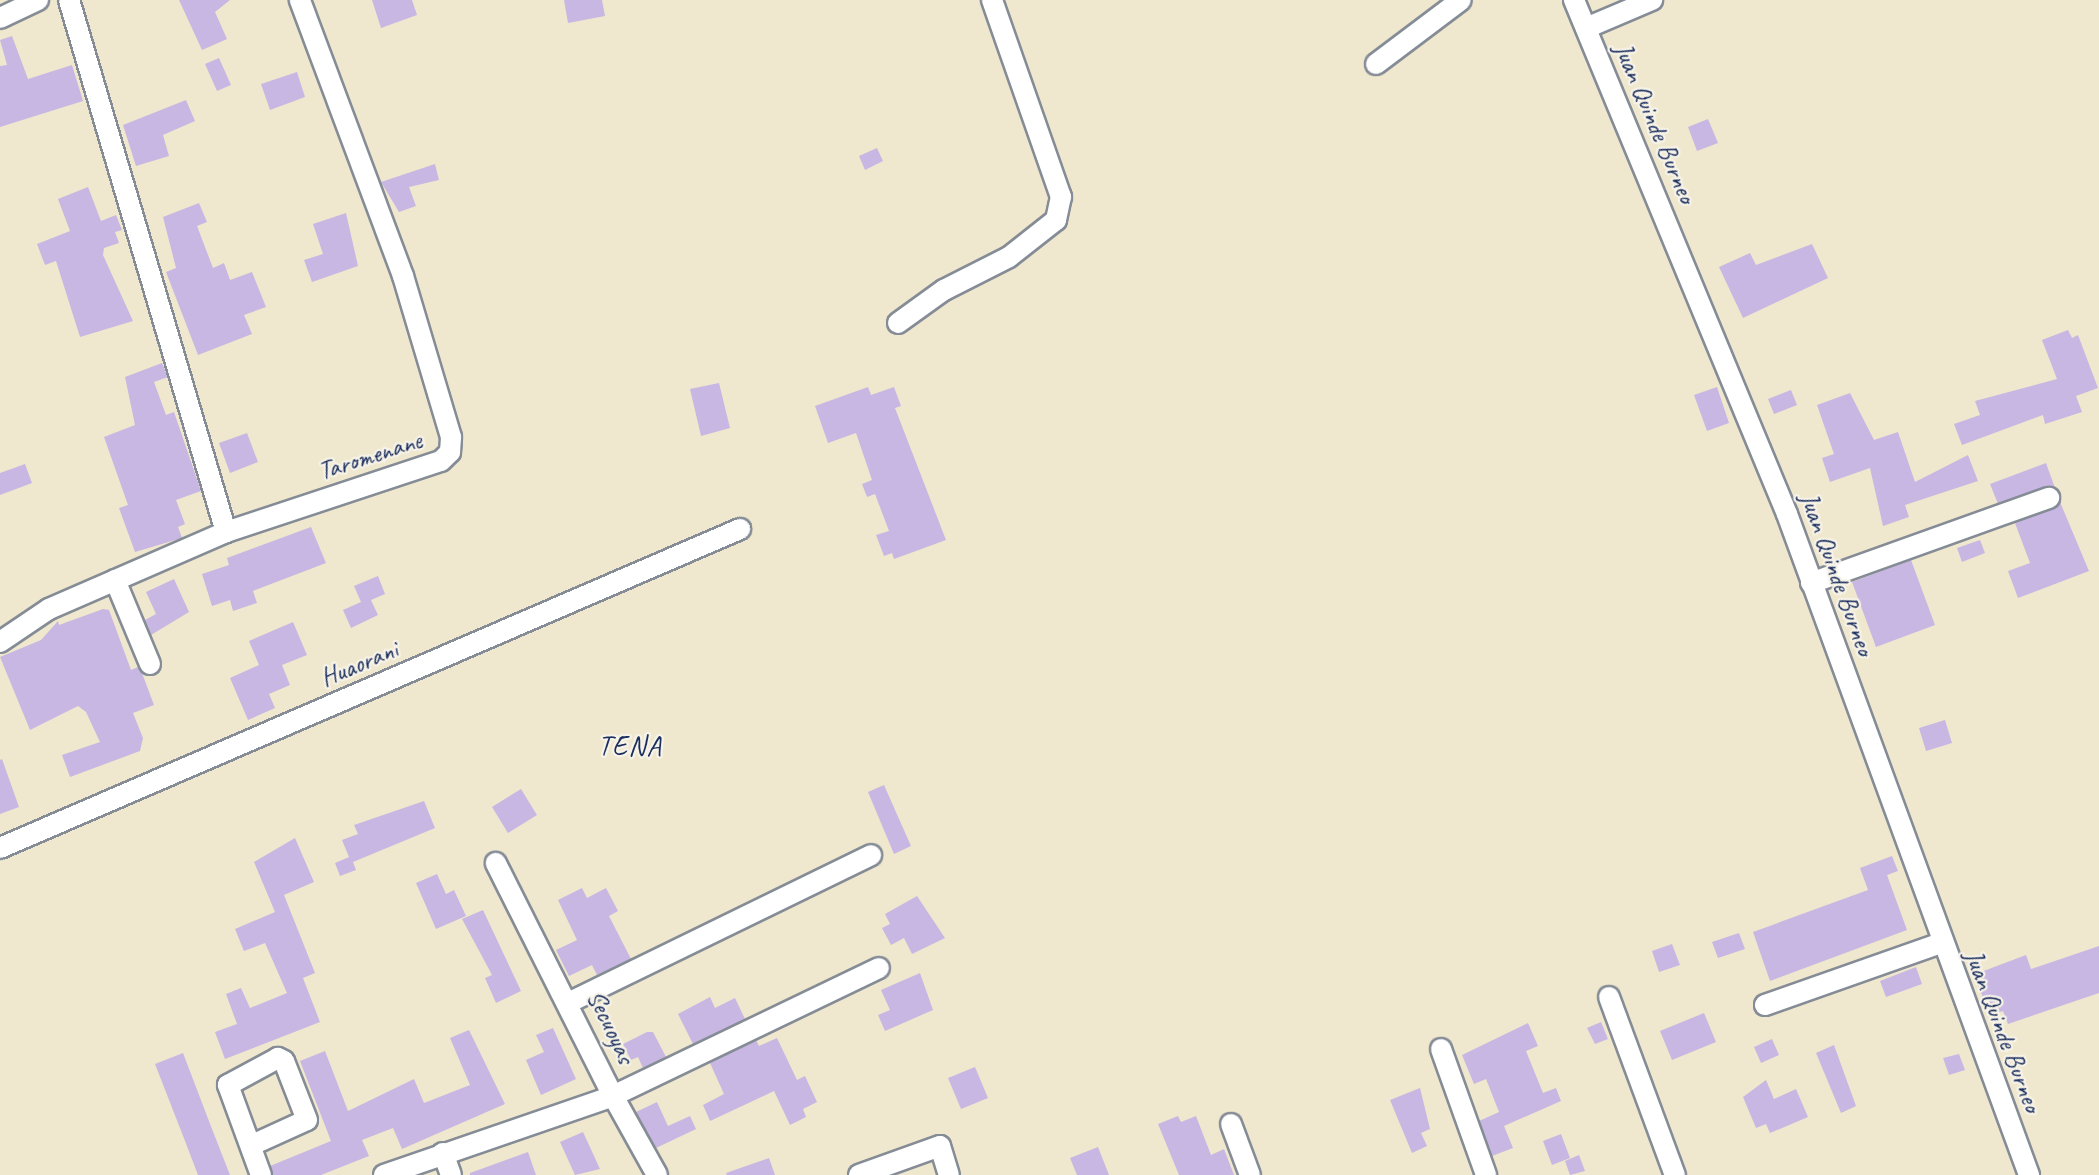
<!DOCTYPE html>
<style>
body{margin:0}
#map{position:relative;width:2099px;height:1175px;overflow:hidden;background:#efe8ce;font-family:Caveat,sans-serif}
div>[style]{position:absolute}
.building>*{inset:0;background:#c8b7e2}
.roads{filter:drop-shadow(2px 0 #858c96) drop-shadow(-2px 0 #858c96) drop-shadow(0 2px #858c96) drop-shadow(0 -2px #858c96)}
.minor>*{height:20px;margin:-10px;padding:0 10px;transform-origin:10px;border-radius:10px;background:#fff}
span{translate:-50% -50%;white-space:nowrap;text-align:center;line-height:1.15;-webkit-text-stroke:4.5px #f7f3e8;paint-order:stroke}
.street-label{font-size:26px;color:#1b2f5e}
.quarter-label{font-size:28px;color:#1b2f5e;letter-spacing:1.5px}
</style>
<div id="map">
<div class="building">
<i style="clip-path:polygon(179px 0,230px 0,215px 12px,227px 39px,202px 50px)"></i>
<i style="clip-path:polygon(372px 0,412px 0,417px 15px,381px 28px)"></i>
<i style="clip-path:polygon(564px 0,602px 0,605px 16px,568px 23px)"></i>
<i style="clip-path:polygon(12px 36px,28px 79px,72px 65px,83px 101px,0 127px,0 66px,7px 65px,0 40px)"></i>
<i style="clip-path:polygon(219px 58px,231px 85px,217px 91px,205px 64px)"></i>
<i style="clip-path:polygon(297px 72px,305px 97px,270px 110px,261px 84px)"></i>
<i style="clip-path:polygon(186px 100px,195px 121px,163px 135px,169px 156px,136px 166px,123px 125px)"></i>
<i style="clip-path:polygon(1708px 119px,1718px 143px,1697px 151px,1688px 127px)"></i>
<i style="clip-path:polygon(877px 148px,883px 161px,865px 170px,859px 156px)"></i>
<i style="clip-path:polygon(435px 164px,439px 180px,409px 187px,416px 206px,399px 212px,381px 182px)"></i>
<i style="clip-path:polygon(88px 187px,101px 221px,116px 215px,122px 230px,115px 232px,119px 243px,104px 248px,103px 255px,133px 321px,80px 337px,56px 261px,45px 265px,37px 244px,70px 231px,58px 199px)"></i>
<i style="clip-path:polygon(199px 203px,207px 222px,197px 226px,213px 268px,224px 263px,230px 280px,252px 272px,266px 307px,244px 315px,252px 334px,198px 355px,166px 272px,176px 268px,163px 217px)"></i>
<i style="clip-path:polygon(346px 213px,358px 266px,312px 282px,304px 260px,323px 254px,313px 224px)"></i>
<i style="clip-path:polygon(1812px 244px,1828px 278px,1743px 318px,1719px 267px,1750px 253px,1756px 265px)"></i>
<i style="clip-path:polygon(2068px 330px,2072px 338px,2078px 335px,2098px 388px,2076px 396px,2082px 412px,2045px 424px,2043px 415px,1962px 445px,1954px 424px,1980px 415px,1975px 401px,2057px 379px,2042px 340px)"></i>
<i style="clip-path:polygon(162px 363px,168px 377px,154px 382px,166px 415px,174px 412px,201px 491px,176px 500px,185px 524px,178px 527px,182px 538px,135px 552px,119px 508px,128px 505px,104px 437px,135px 425px,125px 377px)"></i>
<i style="clip-path:polygon(719px 383px,730px 428px,701px 436px,690px 389px)"></i>
<i style="clip-path:polygon(868px 387px,871px 395px,894px 387px,901px 406px,895px 408px,946px 540px,894px 559px,892px 553px,884px 556px,876px 535px,889px 531px,875px 494px,867px 497px,862px 484px,872px 480px,856px 433px,828px 443px,815px 406px)"></i>
<i style="clip-path:polygon(1717px 387px,1729px 423px,1707px 431px,1694px 395px)"></i>
<i style="clip-path:polygon(1791px 390px,1797px 405px,1774px 414px,1768px 399px)"></i>
<i style="clip-path:polygon(1850px 393px,1874px 440px,1898px 432px,1915px 482px,1968px 455px,1978px 481px,1905px 505px,1909px 517px,1883px 526px,1870px 468px,1830px 482px,1822px 458px,1834px 454px,1817px 405px)"></i>
<i style="clip-path:polygon(247px 433px,258px 462px,230px 473px,219px 443px)"></i>
<i style="clip-path:polygon(2046px 463px,2055px 488px,1998px 504px,1990px 484px)"></i>
<i style="clip-path:polygon(25px 464px,32px 483px,0 495px,0 473px)"></i>
<i style="clip-path:polygon(2060px 502px,2089px 571px,2018px 598px,2008px 571px,2030px 563px,2015px 523px)"></i>
<i style="clip-path:polygon(311px 527px,326px 563px,253px 591px,257px 603px,233px 611px,230px 600px,212px 606px,202px 574px,229px 565px,227px 558px)"></i>
<i style="clip-path:polygon(1980px 540px,1985px 553px,1962px 562px,1957px 548px)"></i>
<i style="clip-path:polygon(1911px 560px,1935px 625px,1876px 647px,1852px 582px)"></i>
<i style="clip-path:polygon(378px 576px,385px 594px,371px 600px,378px 615px,351px 628px,343px 610px,361px 602px,354px 586px)"></i>
<i style="clip-path:polygon(174px 579px,189px 612px,151px 635px,145px 620px,156px 614px,146px 592px)"></i>
<i style="clip-path:polygon(103px 609px,109px 610px,131px 670px,138px 667px,142px 673px,154px 705px,133px 713px,143px 738px,140px 751px,70px 777px,62px 755px,100px 742px,86px 712px,78px 706px,30px 730px,0 657px,41px 640px,58px 621px,59px 625px)"></i>
<i style="clip-path:polygon(293px 622px,307px 655px,282px 665px,290px 685px,269px 694px,275px 708px,248px 720px,230px 678px,259px 665px,249px 641px)"></i>
<i style="clip-path:polygon(1945px 720px,1952px 743px,1926px 751px,1919px 728px)"></i>
<i style="clip-path:polygon(2px 759px,19px 807px,0 814px,0 760px)"></i>
<i style="clip-path:polygon(884px 785px,911px 846px,894px 854px,868px 792px)"></i>
<i style="clip-path:polygon(521px 789px,537px 815px,508px 833px,492px 807px)"></i>
<i style="clip-path:polygon(424px 801px,435px 828px,353px 862px,356px 870px,340px 876px,335px 863px,349px 857px,342px 840px,358px 834px,354px 825px)"></i>
<i style="clip-path:polygon(295px 838px,314px 882px,284px 895px,315px 973px,303px 978px,320px 1022px,225px 1059px,215px 1032px,237px 1024px,226px 994px,241px 988px,250px 1008px,287px 993px,265px 943px,244px 951px,235px 929px,275px 912px,254px 862px)"></i>
<i style="clip-path:polygon(1892px 856px,1898px 871px,1887px 875px,1907px 930px,1770px 981px,1753px 932px,1868px 890px,1860px 868px)"></i>
<i style="clip-path:polygon(437px 874px,446px 894px,454px 890px,466px 916px,436px 929px,416px 883px)"></i>
<i style="clip-path:polygon(582px 888px,587px 898px,606px 888px,618px 911px,609px 916px,631px 959px,597px 975px,592px 965px,569px 976px,556px 950px,577px 940px,558px 900px)"></i>
<i style="clip-path:polygon(917px 896px,945px 938px,912px 954px,904px 938px,891px 945px,882px 928px,890px 924px,885px 914px)"></i>
<i style="clip-path:polygon(483px 910px,521px 991px,496px 1003px,485px 978px,492px 975px,462px 919px)"></i>
<i style="clip-path:polygon(1739px 933px,1745px 949px,1718px 958px,1712px 942px)"></i>
<i style="clip-path:polygon(1672px 944px,1680px 965px,1659px 972px,1652px 951px)"></i>
<i style="clip-path:polygon(2099px 946px,2099px 993px,2008px 1024px,2003px 1011px,1991px 1015px,1973px 975px,2026px 955px,2031px 969px)"></i>
<i style="clip-path:polygon(1916px 967px,1922px 984px,1886px 997px,1880px 981px)"></i>
<i style="clip-path:polygon(920px 973px,933px 1010px,885px 1031px,878px 1015px,890px 1010px,881px 990px)"></i>
<i style="clip-path:polygon(710px 997px,715px 1008px,735px 998px,745px 1019px,693px 1044px,678px 1014px)"></i>
<i style="clip-path:polygon(1704px 1013px,1716px 1042px,1672px 1060px,1660px 1031px)"></i>
<i style="clip-path:polygon(1601px 1022px,1608px 1039px,1595px 1044px,1587px 1028px)"></i>
<i style="clip-path:polygon(1528px 1023px,1538px 1046px,1526px 1051px,1543px 1093px,1556px 1088px,1561px 1101px,1504px 1126px,1513px 1148px,1492px 1156px,1479px 1121px,1499px 1112px,1486px 1079px,1474px 1084px,1462px 1055px)"></i>
<i style="clip-path:polygon(553px 1028px,576px 1079px,541px 1095px,526px 1060px,544px 1052px,536px 1035px)"></i>
<i style="clip-path:polygon(469px 1030px,505px 1104px,402px 1149px,393px 1128px,362px 1140px,369px 1156px,321px 1175px,273px 1175px,270px 1166px,331px 1141px,300px 1061px,325px 1051px,348px 1111px,414px 1079px,424px 1103px,470px 1085px,450px 1038px)"></i>
<i style="clip-path:polygon(647px 1032px,653px 1032px,666px 1057px,643px 1068px,638px 1057px,631px 1060px,623px 1044px)"></i>
<i style="clip-path:polygon(777px 1038px,797px 1080px,805px 1076px,817px 1102px,803px 1109px,806px 1117px,790px 1125px,774px 1091px,710px 1121px,703px 1105px,724px 1094px,710px 1063px,756px 1040px,759px 1046px)"></i>
<i style="clip-path:polygon(1772px 1039px,1779px 1055px,1761px 1063px,1754px 1047px)"></i>
<i style="clip-path:polygon(1834px 1045px,1856px 1106px,1841px 1113px,1816px 1053px)"></i>
<i style="clip-path:polygon(183px 1053px,212px 1129px,230px 1175px,198px 1175px,185px 1141px,155px 1064px)"></i>
<i style="clip-path:polygon(1959px 1054px,1965px 1070px,1949px 1075px,1943px 1058px)"></i>
<i style="clip-path:polygon(975px 1067px,988px 1098px,961px 1109px,948px 1078px)"></i>
<i style="clip-path:polygon(1766px 1080px,1774px 1099px,1796px 1089px,1808px 1117px,1770px 1133px,1766px 1124px,1756px 1128px,1743px 1097px)"></i>
<i style="clip-path:polygon(1420px 1088px,1430px 1129px,1421px 1133px,1427px 1146px,1412px 1153px,1390px 1100px)"></i>
<i style="clip-path:polygon(657px 1102px,668px 1126px,690px 1116px,696px 1129px,656px 1148px,636px 1112px)"></i>
<i style="clip-path:polygon(1178px 1116px,1181px 1122px,1196px 1116px,1211px 1155px,1224px 1149px,1234px 1175px,1179px 1175px,1158px 1124px)"></i>
<i style="clip-path:polygon(583px 1132px,600px 1169px,575px 1175px,560px 1142px)"></i>
<i style="clip-path:polygon(1561px 1134px,1570px 1158px,1552px 1165px,1543px 1141px)"></i>
<i style="clip-path:polygon(1098px 1147px,1109px 1175px,1077px 1175px,1070px 1158px)"></i>
<i style="clip-path:polygon(528px 1152px,536px 1175px,470px 1175px,470px 1173px)"></i>
<i style="clip-path:polygon(1579px 1155px,1585px 1171px,1570px 1175px,1565px 1161px)"></i>
<i style="clip-path:polygon(769px 1158px,775px 1175px,727px 1175px,726px 1173px)"></i>
</div>
<div class="roads">
<div class="minor">
<i style="left:69px;top:0;width:555px;rotate:73.56deg"></i>
<i style="left:1574px;top:0;width:556px;rotate:67.49deg"></i>
<i style="left:1787px;top:514px;width:704px;rotate:69.89deg"></i>
<i style="left:0;top:18px;width:42px;rotate:-25.3deg"></i>
<i style="left:1586px;top:28px;width:72px;rotate:-23deg"></i>
<i style="left:1376px;top:64px;width:106px;rotate:-37deg"></i>
<i style="left:898px;top:323px;width:57px;rotate:-35.7deg"></i>
<i style="left:944px;top:290px;width:73px;rotate:-26.9deg"></i>
<i style="left:1009px;top:257px;width:60px;rotate:-38.2deg"></i>
<i style="left:1056px;top:220px;width:24px;rotate:-78deg"></i>
<i style="left:1061px;top:197px;width:209px;rotate:-109.3deg"></i>
<i style="left:115px;top:580px;width:91px;rotate:67.4deg"></i>
<i style="left:1811px;top:583px;width:253px;rotate:-19.7deg"></i>
<i style="left:0;top:642px;width:59px;rotate:-34deg"></i>
<i style="left:49px;top:609px;width:193px;rotate:-23.5deg"></i>
<i style="left:226px;top:532px;width:226px;rotate:-18.3deg"></i>
<i style="left:441px;top:461px;width:13px;rotate:-45deg"></i>
<i style="left:450px;top:452px;width:15px;rotate:-86deg"></i>
<i style="left:451px;top:437px;width:168px;rotate:-106.6deg"></i>
<i style="left:403px;top:276px;width:295px;rotate:-110.5deg"></i>
<i style="left:0;top:848px;width:806px;rotate:-23.32deg"></i>
<i style="left:1609px;top:997px;width:190px;rotate:69.7deg"></i>
<i style="left:570px;top:1002px;width:335px;rotate:-26deg"></i>
<i style="left:1765px;top:1005px;width:187px;rotate:-19.4deg"></i>
<i style="left:1441px;top:1049px;width:134px;rotate:70.3deg"></i>
<i style="left:1231px;top:1124px;width:54px;rotate:69.6deg"></i>
<i style="left:252px;top:1145px;width:60px;rotate:-24.4deg"></i>
<i style="left:307px;top:1120px;width:63px;rotate:-111.3deg"></i>
<i style="left:284px;top:1061px;width:7px;rotate:-153deg"></i>
<i style="left:278px;top:1058px;width:57px;rotate:151.6deg"></i>
<i style="left:228px;top:1085px;width:96px;rotate:69.9deg"></i>
<i style="left:443px;top:1153px;width:23px;rotate:70deg"></i>
<i style="left:384px;top:1175px;width:242px;rotate:-19deg"></i>
<i style="left:613px;top:1096px;width:261px;rotate:-116.7deg"></i>
<i style="left:657px;top:1175px;width:90px;rotate:-119.1deg"></i>
<i style="left:613px;top:1096px;width:295px;rotate:-25.7deg"></i>
<i style="left:859px;top:1175px;width:86px;rotate:-19.7deg"></i>
<i style="left:940px;top:1146px;width:30px;rotate:73deg"></i>
</div>
</div>
<div class="street-label">
<span style="left:1655px;top:123px;rotate:67deg">Juan Quinde Burneo</span>
<span style="left:370px;top:456px;rotate:-18deg">Taromenane</span>
<span style="left:1837px;top:574px;rotate:70deg">Juan Quinde Burneo</span>
<span style="left:359px;top:664px;rotate:-23deg">Huaorani</span>
<span style="left:611px;top:1027px;rotate:65deg">Secuoyas</span>
<span style="left:2003px;top:1031px;rotate:69deg">Juan Quinde Burneo</span>
</div>
<div class="quarter-label">
<span style="left:630px;top:746px">TENA</span>
</div>
</div>
